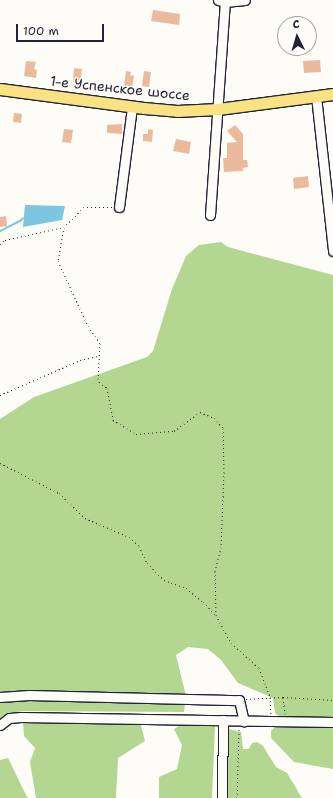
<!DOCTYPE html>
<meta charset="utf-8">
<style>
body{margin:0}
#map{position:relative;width:333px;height:798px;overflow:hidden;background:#fdfcf7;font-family:"Shantell Sans",sans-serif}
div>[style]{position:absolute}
.green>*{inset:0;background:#b3d690}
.water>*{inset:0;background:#7ec6df}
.stream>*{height:2px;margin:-1px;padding:0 1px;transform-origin:1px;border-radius:1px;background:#7ec6df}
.building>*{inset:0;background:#ebb99c}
.path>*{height:1px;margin-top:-0.5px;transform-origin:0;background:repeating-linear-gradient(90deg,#22223b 0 1px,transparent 0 4px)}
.roads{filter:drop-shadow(1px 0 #22223b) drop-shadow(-1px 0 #22223b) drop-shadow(0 1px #22223b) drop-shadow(0 -1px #22223b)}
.minor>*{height:9px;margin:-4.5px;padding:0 4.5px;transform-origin:4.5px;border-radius:4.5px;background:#fdfcf7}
.major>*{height:11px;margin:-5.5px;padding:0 5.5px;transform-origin:5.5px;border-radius:5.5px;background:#f8e281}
span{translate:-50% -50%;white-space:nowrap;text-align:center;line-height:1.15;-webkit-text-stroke:3px #fdfcf7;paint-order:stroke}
.street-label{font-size:14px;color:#22223b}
.north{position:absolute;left:277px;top:16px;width:40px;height:40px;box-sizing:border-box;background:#fdfcf7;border:1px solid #a5a5ac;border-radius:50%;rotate:355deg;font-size:11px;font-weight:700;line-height:16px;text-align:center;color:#22223b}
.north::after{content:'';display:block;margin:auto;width:14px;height:18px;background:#22223b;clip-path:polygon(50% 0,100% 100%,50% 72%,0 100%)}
.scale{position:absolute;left:16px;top:24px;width:88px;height:18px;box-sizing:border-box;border:2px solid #22223b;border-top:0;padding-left:5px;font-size:12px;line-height:14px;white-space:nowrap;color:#22223b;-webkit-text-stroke:3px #fdfcf7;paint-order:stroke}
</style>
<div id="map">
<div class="green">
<i style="clip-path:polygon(221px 242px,228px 247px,333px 275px,333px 769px,294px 762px,271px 738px,271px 731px,275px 727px,282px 726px,285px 721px,275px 713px,273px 698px,238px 683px,221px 660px,208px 649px,188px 647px,176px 655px,186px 696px,184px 712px,25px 711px,6px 713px,0 718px,0 419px,34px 397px,147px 357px,153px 351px,172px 289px,186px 256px,199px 245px)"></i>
<i style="clip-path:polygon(186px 722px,215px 726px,212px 798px,159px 798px,159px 777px,177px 769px,182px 745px,174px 729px)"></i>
<i style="clip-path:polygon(23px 723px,141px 725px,145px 741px,118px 758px,116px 798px,36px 798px,30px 762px,35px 748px,24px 736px)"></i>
<i style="clip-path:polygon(225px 728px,241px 732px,243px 749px,249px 749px,252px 743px,257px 742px,263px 746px,276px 767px,287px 773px,302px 798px,224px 798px)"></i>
<i style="clip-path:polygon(8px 758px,27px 797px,29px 798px,0 798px,0 760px)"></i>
</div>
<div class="water">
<i style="clip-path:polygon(25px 205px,65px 206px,62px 220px,23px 227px)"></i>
</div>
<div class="stream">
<i style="left:0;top:231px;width:22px;rotate:-27deg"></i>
<i style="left:20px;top:221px;width:4px;rotate:-45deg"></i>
</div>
<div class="building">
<i style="clip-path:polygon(153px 10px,180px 14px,179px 25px,151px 21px)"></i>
<i style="clip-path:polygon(320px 60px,321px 72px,304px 73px,303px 61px)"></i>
<i style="clip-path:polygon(26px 61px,36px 62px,34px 69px,37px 70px,36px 78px,24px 76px)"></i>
<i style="clip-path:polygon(74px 68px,82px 69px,80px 83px,73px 82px)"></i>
<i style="clip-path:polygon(126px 71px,131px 72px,130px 75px,134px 76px,132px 89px,124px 86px)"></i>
<i style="clip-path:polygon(144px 71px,151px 72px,149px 87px,142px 86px)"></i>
<i style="clip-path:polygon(14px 113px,22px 114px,21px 123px,13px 122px)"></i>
<i style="clip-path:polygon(122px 124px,122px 134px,107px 133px,107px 125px)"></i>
<i style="clip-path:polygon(235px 125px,243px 134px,243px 160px,247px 160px,248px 167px,243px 168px,243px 171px,224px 172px,223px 158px,227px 158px,227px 143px,237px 142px,227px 131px)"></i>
<i style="clip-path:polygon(64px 129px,73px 130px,71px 143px,62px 142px)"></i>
<i style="clip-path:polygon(148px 129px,153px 130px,152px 142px,143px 141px,143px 134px,148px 134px)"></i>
<i style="clip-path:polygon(176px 139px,191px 142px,189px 154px,173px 151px)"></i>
<i style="clip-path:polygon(308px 176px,309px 187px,294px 189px,293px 178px)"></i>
<i style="clip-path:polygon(6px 216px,7px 226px,0 227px,0 217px)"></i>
</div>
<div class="path">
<i style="left:112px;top:207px;width:28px;rotate:180deg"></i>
<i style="left:84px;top:207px;width:28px;rotate:135deg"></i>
<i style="left:64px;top:227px;width:35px;rotate:100deg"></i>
<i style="left:58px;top:261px;width:72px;rotate:65.2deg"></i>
<i style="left:88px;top:326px;width:21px;rotate:55deg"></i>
<i style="left:100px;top:343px;width:35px;rotate:93deg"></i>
<i style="left:98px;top:378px;width:4px;rotate:76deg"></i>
<i style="left:99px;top:382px;width:10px;rotate:37deg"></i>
<i style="left:107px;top:388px;width:33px;rotate:79deg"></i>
<i style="left:113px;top:420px;width:27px;rotate:31deg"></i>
<i style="left:136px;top:434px;width:38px;rotate:-5deg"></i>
<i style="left:174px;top:431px;width:32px;rotate:-36deg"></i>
<i style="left:200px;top:412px;width:15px;rotate:23deg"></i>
<i style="left:214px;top:418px;width:13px;rotate:48deg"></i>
<i style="left:223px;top:428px;width:44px;rotate:88.7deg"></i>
<i style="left:224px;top:472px;width:75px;rotate:92.3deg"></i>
<i style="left:221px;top:547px;width:25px;rotate:104deg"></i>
<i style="left:215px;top:571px;width:44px;rotate:88.7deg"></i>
<i style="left:0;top:244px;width:6px;rotate:-39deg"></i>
<i style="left:5px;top:240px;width:60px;rotate:-12.4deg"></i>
<i style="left:0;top:395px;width:87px;rotate:-23.6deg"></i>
<i style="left:80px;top:360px;width:19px;rotate:-12deg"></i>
<i style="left:0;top:463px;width:66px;rotate:27deg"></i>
<i style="left:59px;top:493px;width:36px;rotate:44deg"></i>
<i style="left:85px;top:518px;width:48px;rotate:23.4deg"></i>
<i style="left:129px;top:537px;width:13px;rotate:42deg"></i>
<i style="left:139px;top:546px;width:19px;rotate:65deg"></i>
<i style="left:147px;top:563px;width:24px;rotate:45deg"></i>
<i style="left:164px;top:580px;width:23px;rotate:20deg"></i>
<i style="left:186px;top:588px;width:22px;rotate:39deg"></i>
<i style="left:203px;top:602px;width:18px;rotate:45deg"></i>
<i style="left:216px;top:615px;width:32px;rotate:62deg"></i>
<i style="left:231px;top:643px;width:38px;rotate:42deg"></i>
<i style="left:259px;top:668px;width:31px;rotate:69deg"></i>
<i style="left:270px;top:697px;width:17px;rotate:87deg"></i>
<i style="left:246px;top:699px;width:37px;rotate:-3deg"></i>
<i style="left:285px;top:714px;width:17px;rotate:-97deg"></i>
<i style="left:283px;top:697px;width:50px;rotate:3.4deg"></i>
<i style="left:237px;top:798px;width:69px;rotate:-88.3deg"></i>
</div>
<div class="roads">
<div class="minor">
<i style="left:218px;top:0;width:7px;rotate:16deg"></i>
<i style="left:225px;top:2px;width:20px;rotate:-6deg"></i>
<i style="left:316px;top:96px;width:156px;rotate:83.7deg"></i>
<i style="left:119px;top:207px;width:101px;rotate:-82.6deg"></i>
<i style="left:210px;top:215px;width:214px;rotate:-86deg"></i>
<i style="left:0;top:697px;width:29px;rotate:-4deg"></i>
<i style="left:29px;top:695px;width:210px;rotate:1.4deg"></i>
<i style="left:239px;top:700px;width:22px;rotate:77deg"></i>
<i style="left:0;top:725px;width:11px;rotate:-38deg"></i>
<i style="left:9px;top:718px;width:12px;rotate:-5deg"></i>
<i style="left:21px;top:717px;width:312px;rotate:0.9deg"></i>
<i style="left:222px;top:798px;width:78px;rotate:-89.3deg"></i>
</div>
<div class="major">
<i style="left:0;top:89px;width:145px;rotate:7.5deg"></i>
<i style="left:144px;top:108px;width:33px;rotate:5deg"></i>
<i style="left:177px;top:111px;width:41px;rotate:-2.8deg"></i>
<i style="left:218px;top:109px;width:116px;rotate:-7.4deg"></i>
</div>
</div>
<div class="street-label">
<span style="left:120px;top:88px;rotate:6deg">1-е Успенское шоссе</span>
</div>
<div class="north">С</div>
<div class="scale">100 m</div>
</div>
